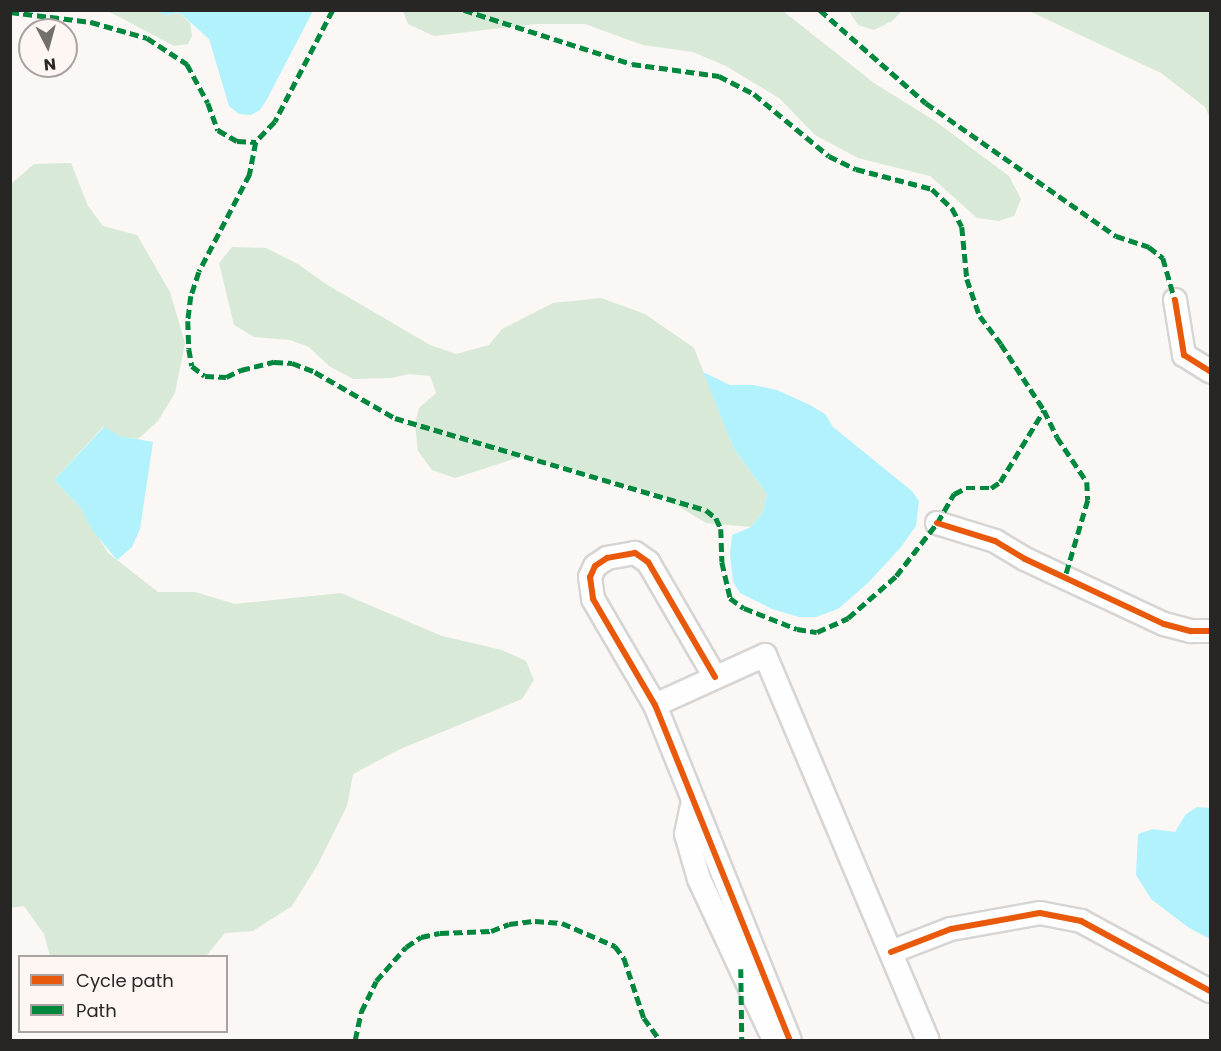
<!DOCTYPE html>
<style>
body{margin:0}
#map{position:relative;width:1221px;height:1051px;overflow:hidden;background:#faf7f5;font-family:Poppins,sans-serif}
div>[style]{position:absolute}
.green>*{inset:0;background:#d8e9d7}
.water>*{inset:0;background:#b2f2fc}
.roads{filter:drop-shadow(2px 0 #d7d5d3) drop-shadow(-2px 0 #d7d5d3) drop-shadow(0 2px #d7d5d3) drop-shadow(0 -2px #d7d5d3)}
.minor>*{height:22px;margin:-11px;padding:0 11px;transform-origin:11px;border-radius:11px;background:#fefefe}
.quiet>*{height:4.5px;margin-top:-2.25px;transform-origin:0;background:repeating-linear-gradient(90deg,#00873e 0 9px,transparent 0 13.5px)}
.cycleway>*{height:6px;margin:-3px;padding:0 3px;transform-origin:3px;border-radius:3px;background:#e8590c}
span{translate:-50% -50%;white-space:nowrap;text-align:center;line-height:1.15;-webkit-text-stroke:4.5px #fdf6f2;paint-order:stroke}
.frame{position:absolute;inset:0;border:12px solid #282624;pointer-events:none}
.legend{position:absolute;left:18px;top:955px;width:210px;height:78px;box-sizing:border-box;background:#fdf6f2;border:2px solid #a8a3a0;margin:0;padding:8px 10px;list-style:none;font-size:18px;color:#282624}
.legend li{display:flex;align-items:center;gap:12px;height:30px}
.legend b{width:30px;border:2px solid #a8a3a0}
.north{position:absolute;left:18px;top:18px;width:60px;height:60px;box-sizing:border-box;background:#fdf6f2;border:2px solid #a8a3a0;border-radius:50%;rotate:174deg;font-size:16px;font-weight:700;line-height:24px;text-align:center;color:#282624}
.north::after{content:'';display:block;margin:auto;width:21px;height:27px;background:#726f6d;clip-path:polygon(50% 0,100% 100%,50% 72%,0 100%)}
</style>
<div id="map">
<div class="green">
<i style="clip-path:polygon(108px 11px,158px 11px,165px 15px,180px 13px,190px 23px,192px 36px,188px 44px,174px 46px)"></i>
<i style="clip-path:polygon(403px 11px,783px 11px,874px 83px,935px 121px,1009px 176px,1021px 199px,1014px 216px,999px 221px,977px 218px,930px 176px,858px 158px,815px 135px,779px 98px,726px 66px,693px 52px,643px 45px,585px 24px,536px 24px,434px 36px,408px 24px)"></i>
<i style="clip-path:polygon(849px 11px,902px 11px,892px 21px,874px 30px,858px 25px)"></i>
<i style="clip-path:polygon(1029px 11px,1210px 11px,1210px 118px,1205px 107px,1161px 73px)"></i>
<i style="clip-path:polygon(71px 163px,88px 206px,103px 226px,137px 235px,170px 292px,185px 343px,175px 393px,158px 421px,138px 439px,119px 436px,103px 427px,54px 480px,80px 507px,108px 553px,158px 592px,195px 592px,235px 604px,341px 593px,442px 636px,502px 650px,526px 661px,534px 680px,522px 699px,398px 750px,353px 774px,347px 806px,318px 864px,292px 906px,253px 931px,225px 933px,206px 956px,50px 956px,44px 934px,24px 906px,11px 908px,11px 184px,34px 164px)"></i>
<i style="clip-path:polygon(232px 247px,266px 248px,298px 264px,326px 284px,430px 345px,456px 354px,489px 345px,502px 329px,553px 303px,601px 298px,645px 314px,694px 348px,734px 449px,767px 494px,763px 512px,751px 527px,706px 523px,660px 495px,523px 456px,455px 478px,432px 470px,418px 451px,415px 424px,419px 408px,436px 393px,430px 376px,409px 374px,391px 378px,353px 379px,329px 366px,309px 347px,290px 340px,254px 337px,234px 325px,219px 263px)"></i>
</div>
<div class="water">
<i style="clip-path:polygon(158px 11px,313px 11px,266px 101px,260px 110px,251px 115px,239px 114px,229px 106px,209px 39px,180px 13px,164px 15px)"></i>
<i style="clip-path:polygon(703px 372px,730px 385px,754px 385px,777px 390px,810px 405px,825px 414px,833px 427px,912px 491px,919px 501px,916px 526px,901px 547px,868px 583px,838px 609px,816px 617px,799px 617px,772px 609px,740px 593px,733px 582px,730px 554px,732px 535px,751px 527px,763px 512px,767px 494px,734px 449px)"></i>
<i style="clip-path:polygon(104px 427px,120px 436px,153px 442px,140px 529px,132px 547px,117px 560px,93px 531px,80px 507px,54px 480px)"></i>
<i style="clip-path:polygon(1197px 807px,1210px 808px,1210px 939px,1189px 928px,1151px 899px,1136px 875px,1138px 834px,1153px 829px,1175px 832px,1186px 814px)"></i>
</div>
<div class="roads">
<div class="minor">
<i style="left:1175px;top:300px;width:56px;rotate:80.7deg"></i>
<i style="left:1184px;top:355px;width:31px;rotate:32deg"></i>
<i style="left:937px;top:523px;width:61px;rotate:17.2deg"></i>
<i style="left:995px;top:541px;width:35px;rotate:31deg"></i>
<i style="left:1025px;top:559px;width:153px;rotate:25.1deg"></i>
<i style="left:1164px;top:624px;width:28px;rotate:15deg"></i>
<i style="left:1191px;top:631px;width:19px"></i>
<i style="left:715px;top:677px;width:133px;rotate:-120.2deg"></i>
<i style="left:648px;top:562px;width:16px;rotate:-145deg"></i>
<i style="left:635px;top:553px;width:28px;rotate:170deg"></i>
<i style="left:607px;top:558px;width:14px;rotate:146deg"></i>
<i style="left:595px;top:566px;width:12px;rotate:114deg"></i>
<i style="left:590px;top:577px;width:22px;rotate:82deg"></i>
<i style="left:593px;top:599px;width:123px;rotate:59.7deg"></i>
<i style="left:655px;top:705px;width:361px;rotate:68.1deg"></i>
<i style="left:655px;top:705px;width:121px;rotate:-24.4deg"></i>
<i style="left:765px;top:655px;width:418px;rotate:67.1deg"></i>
<i style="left:693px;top:801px;width:34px;rotate:102deg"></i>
<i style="left:686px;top:834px;width:47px;rotate:73.9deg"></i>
<i style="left:699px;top:879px;width:178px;rotate:65deg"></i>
<i style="left:891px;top:952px;width:64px;rotate:-21deg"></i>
<i style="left:951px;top:929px;width:90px;rotate:-10.2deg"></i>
<i style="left:1040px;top:913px;width:42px;rotate:11deg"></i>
<i style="left:1081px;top:921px;width:147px;rotate:28.5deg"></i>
</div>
</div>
<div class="quiet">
<i style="left:333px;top:10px;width:126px;rotate:117.4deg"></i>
<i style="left:275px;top:122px;width:28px;rotate:134deg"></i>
<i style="left:256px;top:142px;width:33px;rotate:101deg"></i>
<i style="left:250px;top:174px;width:110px;rotate:117.5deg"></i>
<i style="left:199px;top:272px;width:25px;rotate:108deg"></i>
<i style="left:191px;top:296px;width:25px;rotate:97deg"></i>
<i style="left:188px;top:321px;width:28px;rotate:88deg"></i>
<i style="left:189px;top:349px;width:17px;rotate:80deg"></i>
<i style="left:192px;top:366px;width:16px;rotate:38deg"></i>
<i style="left:205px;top:376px;width:21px;rotate:3deg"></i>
<i style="left:226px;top:377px;width:17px;rotate:-25deg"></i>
<i style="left:241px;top:370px;width:34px;rotate:-14deg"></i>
<i style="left:274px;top:362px;width:18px;rotate:3deg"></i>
<i style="left:292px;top:363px;width:25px;rotate:21deg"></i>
<i style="left:315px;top:372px;width:92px;rotate:29.9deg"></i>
<i style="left:395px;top:418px;width:324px;rotate:16.5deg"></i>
<i style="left:706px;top:510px;width:13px;rotate:39deg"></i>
<i style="left:716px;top:518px;width:12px;rotate:66deg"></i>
<i style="left:721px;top:529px;width:33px;rotate:88deg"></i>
<i style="left:722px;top:562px;width:37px;rotate:77deg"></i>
<i style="left:730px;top:598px;width:17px;rotate:36deg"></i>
<i style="left:744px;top:608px;width:57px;rotate:21.6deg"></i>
<i style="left:797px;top:629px;width:20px;rotate:9deg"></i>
<i style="left:817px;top:632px;width:34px;rotate:-24deg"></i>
<i style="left:848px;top:618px;width:64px;rotate:-41.2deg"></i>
<i style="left:896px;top:576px;width:67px;rotate:-52.3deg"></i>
<i style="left:937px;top:523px;width:34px;rotate:-60deg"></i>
<i style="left:954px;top:494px;width:13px;rotate:-27deg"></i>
<i style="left:966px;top:488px;width:25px"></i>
<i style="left:991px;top:488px;width:11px;rotate:-34deg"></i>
<i style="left:1000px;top:482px;width:84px;rotate:-58.6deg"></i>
<i style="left:464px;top:10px;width:176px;rotate:17.8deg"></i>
<i style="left:632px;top:64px;width:88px;rotate:7.9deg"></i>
<i style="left:719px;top:76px;width:39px;rotate:27deg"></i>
<i style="left:754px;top:94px;width:97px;rotate:39.6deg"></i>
<i style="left:829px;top:156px;width:30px;rotate:26deg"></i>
<i style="left:856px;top:169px;width:79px;rotate:14.7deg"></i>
<i style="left:932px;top:189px;width:28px;rotate:44deg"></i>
<i style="left:952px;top:208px;width:21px;rotate:62deg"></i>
<i style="left:962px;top:227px;width:52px;rotate:84.5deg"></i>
<i style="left:967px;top:279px;width:39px;rotate:71deg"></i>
<i style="left:980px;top:316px;width:35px;rotate:53deg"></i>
<i style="left:1001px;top:344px;width:79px;rotate:56.9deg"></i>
<i style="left:1044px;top:410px;width:30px;rotate:64deg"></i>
<i style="left:1057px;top:437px;width:54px;rotate:56.3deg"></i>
<i style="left:1087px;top:482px;width:18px;rotate:87deg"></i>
<i style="left:1088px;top:500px;width:81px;rotate:106.4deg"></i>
<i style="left:820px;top:10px;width:141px;rotate:41.3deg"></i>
<i style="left:926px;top:103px;width:232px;rotate:35deg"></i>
<i style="left:1116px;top:236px;width:35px;rotate:18deg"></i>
<i style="left:1149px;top:247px;width:18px;rotate:38deg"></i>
<i style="left:1163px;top:258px;width:44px;rotate:74.1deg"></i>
<i style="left:10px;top:12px;width:82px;rotate:7deg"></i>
<i style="left:91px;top:22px;width:58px;rotate:15.9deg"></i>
<i style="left:147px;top:38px;width:48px;rotate:33deg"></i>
<i style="left:187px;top:64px;width:44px;rotate:61.7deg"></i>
<i style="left:208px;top:103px;width:29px;rotate:70deg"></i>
<i style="left:218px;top:130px;width:22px;rotate:30deg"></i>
<i style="left:237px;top:141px;width:19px;rotate:3deg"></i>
<i style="left:741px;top:969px;width:71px;rotate:89.2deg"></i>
<i style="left:355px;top:1040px;width:29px;rotate:-78deg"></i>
<i style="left:361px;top:1012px;width:34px;rotate:-64deg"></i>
<i style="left:376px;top:981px;width:45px;rotate:-48.6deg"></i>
<i style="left:406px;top:947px;width:18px;rotate:-34deg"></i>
<i style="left:421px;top:937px;width:19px;rotate:-12deg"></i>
<i style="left:440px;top:933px;width:51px;rotate:-2.2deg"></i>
<i style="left:491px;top:931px;width:19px;rotate:-21deg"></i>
<i style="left:509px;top:924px;width:26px;rotate:-7deg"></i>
<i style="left:535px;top:921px;width:27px;rotate:4deg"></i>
<i style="left:562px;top:923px;width:58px;rotate:23.5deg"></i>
<i style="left:615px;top:946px;width:15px;rotate:53deg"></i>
<i style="left:624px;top:958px;width:63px;rotate:71.6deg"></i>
<i style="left:644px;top:1018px;width:27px;rotate:54deg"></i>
</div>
<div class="cycleway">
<i style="left:1175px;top:300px;width:56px;rotate:80.7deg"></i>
<i style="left:1184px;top:355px;width:31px;rotate:32deg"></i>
<i style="left:937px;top:523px;width:61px;rotate:17.2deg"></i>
<i style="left:995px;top:541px;width:35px;rotate:31deg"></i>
<i style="left:1025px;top:559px;width:153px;rotate:25.1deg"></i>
<i style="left:1164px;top:624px;width:28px;rotate:15deg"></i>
<i style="left:1191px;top:631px;width:19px"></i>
<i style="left:715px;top:677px;width:133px;rotate:-120.2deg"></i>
<i style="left:648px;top:562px;width:16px;rotate:-145deg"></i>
<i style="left:635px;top:553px;width:28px;rotate:170deg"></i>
<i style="left:607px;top:558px;width:14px;rotate:146deg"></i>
<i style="left:595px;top:566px;width:12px;rotate:114deg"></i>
<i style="left:590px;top:577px;width:22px;rotate:82deg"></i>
<i style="left:593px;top:599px;width:123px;rotate:59.7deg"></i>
<i style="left:655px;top:705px;width:361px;rotate:68.1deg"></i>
<i style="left:891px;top:952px;width:64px;rotate:-21deg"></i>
<i style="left:951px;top:929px;width:90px;rotate:-10.2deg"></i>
<i style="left:1040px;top:913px;width:42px;rotate:11deg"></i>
<i style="left:1081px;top:921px;width:147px;rotate:28.5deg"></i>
</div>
<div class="frame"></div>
<ul class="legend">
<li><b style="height:8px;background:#e8590c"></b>Cycle path</li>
<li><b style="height:8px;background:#00873e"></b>Path</li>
</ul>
<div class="north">N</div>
</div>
